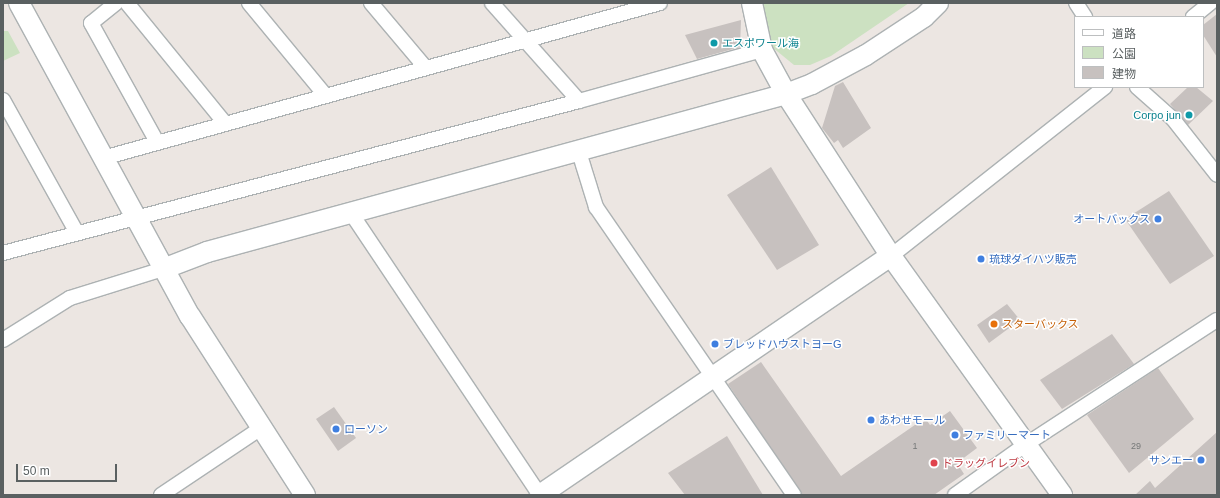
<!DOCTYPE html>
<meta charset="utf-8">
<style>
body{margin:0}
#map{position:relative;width:1220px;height:498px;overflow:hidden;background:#ece6e2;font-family:Helvetica,"Noto Sans JP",sans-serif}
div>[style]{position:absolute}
.green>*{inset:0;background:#cce1c1}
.building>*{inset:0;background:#c7c1bf}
.roads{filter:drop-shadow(1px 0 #adb2b3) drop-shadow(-1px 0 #adb2b3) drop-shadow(0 1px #adb2b3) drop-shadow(0 -1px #adb2b3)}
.street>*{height:14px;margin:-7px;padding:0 7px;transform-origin:7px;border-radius:7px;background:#fff}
.secondary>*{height:20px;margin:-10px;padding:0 10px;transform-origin:10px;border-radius:10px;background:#fff}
.dots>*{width:11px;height:11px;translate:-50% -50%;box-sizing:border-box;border:2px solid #fff;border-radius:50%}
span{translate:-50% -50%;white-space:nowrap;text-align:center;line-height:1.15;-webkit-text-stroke:3px #fff;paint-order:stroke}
.number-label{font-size:9px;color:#757878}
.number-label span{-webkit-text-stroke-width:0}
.culture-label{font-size:11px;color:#0d838f}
.left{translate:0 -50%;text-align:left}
.right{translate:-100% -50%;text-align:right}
.shop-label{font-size:11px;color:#366cbe}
.food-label{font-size:11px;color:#c56008}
.health-label{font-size:11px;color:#be3a42}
.frame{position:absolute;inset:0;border:4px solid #5a6061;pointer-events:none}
.legend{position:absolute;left:1074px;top:16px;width:130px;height:72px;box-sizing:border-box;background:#fff;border:1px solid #bdbfc0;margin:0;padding:5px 7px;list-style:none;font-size:12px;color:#5a6061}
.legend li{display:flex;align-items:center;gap:8px;height:20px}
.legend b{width:20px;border:1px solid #bdbfc0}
.scale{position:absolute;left:16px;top:464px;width:101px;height:18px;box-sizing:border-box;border:2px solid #5a6061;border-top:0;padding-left:5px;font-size:12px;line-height:14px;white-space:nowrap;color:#5a6061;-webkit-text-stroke:3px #fff;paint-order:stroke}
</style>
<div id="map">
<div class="green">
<i style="clip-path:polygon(759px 3px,909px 3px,831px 56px,810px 65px,794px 65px,772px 47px)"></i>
<i style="clip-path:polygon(3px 31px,8px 31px,20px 53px,3px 61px)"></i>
</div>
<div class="building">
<i style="clip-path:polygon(1217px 14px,1217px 57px,1203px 35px,1203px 25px)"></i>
<i style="clip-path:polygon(741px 20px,740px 47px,697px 59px,685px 35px)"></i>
<i style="clip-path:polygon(843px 82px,871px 128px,843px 148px,838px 140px,834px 143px,822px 128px,835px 86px)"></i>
<i style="clip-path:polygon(1188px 87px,1196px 87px,1213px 101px,1188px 125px,1170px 104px)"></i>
<i style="clip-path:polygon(771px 167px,819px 245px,777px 270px,727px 195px)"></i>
<i style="clip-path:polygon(1169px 191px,1214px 256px,1170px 284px,1125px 219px)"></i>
<i style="clip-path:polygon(1007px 304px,1020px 320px,989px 343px,977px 325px)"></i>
<i style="clip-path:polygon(1112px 334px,1134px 364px,1062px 409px,1040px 380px)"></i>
<i style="clip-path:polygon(761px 362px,841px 476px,925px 418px,930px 425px,950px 411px,977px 448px,957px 463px,964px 474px,934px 495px,802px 495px,728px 384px)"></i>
<i style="clip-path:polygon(1158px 368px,1194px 419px,1129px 473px,1087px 415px)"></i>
<i style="clip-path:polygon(334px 407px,356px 438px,338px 451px,316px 419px)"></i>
<i style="clip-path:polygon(1217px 432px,1217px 495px,1135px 495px,1150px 481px,1155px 488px)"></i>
<i style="clip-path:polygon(727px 436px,763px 495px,685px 495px,668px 473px)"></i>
</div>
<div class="roads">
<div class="street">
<i style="left:116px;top:3px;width:32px;rotate:141deg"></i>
<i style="left:91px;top:23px;width:136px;rotate:61deg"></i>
<i style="left:127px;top:3px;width:155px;rotate:50.8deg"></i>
<i style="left:249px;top:3px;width:119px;rotate:50.4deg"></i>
<i style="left:371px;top:3px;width:84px;rotate:49.8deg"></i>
<i style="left:492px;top:3px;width:131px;rotate:48.4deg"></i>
<i style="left:1076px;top:3px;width:17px;rotate:57deg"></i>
<i style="left:1193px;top:17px;width:22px;rotate:-39deg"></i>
<i style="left:1137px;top:87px;width:48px;rotate:41.6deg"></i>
<i style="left:1173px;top:119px;width:71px;rotate:51.8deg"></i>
<i style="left:3px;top:100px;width:152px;rotate:60.9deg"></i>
<i style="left:579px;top:152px;width:58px;rotate:72.8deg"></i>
<i style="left:596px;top:207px;width:349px;rotate:55.5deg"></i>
<i style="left:103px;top:158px;width:578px;rotate:-15.55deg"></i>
<i style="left:351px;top:213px;width:339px;rotate:56.2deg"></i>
<i style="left:3px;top:253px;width:596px;rotate:-14.78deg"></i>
<i style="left:579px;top:101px;width:190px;rotate:-15.6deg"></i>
<i style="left:891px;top:256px;width:273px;rotate:-38.3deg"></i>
<i style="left:3px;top:340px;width:79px;rotate:-32.1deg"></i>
<i style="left:70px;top:298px;width:97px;rotate:-17.3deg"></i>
<i style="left:161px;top:495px;width:120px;rotate:-33.8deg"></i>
<i style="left:955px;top:495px;width:86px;rotate:-35.5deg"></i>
<i style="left:1025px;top:445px;width:229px;rotate:-33.1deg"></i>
</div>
<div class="secondary">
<i style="left:19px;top:3px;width:357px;rotate:61.4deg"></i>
<i style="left:190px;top:316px;width:213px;rotate:57.3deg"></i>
<i style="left:752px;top:3px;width:48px;rotate:78deg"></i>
<i style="left:762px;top:50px;width:50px;rotate:61.4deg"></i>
<i style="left:786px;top:94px;width:193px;rotate:57.1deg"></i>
<i style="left:891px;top:256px;width:294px;rotate:54.4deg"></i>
<i style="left:163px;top:269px;width:47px;rotate:-21.1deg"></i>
<i style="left:207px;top:252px;width:600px;rotate:-15.26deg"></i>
<i style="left:786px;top:94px;width:28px;rotate:-21deg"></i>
<i style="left:812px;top:84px;width:61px;rotate:-28.2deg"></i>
<i style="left:866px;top:55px;width:69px;rotate:-33.2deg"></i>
<i style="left:924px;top:17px;width:20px;rotate:-45deg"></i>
<i style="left:540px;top:495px;width:425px;rotate:-34.3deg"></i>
</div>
</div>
<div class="dots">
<i style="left:714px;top:43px;background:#0f9aa8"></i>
<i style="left:1189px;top:115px;background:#0f9aa8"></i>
<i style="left:1158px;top:219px;background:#3f7fe0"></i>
<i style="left:981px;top:259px;background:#3f7fe0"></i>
<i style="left:994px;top:324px;background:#e8710a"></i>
<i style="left:715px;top:344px;background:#3f7fe0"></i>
<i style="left:871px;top:420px;background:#3f7fe0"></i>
<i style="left:336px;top:429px;background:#3f7fe0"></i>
<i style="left:955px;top:435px;background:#3f7fe0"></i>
<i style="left:1201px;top:460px;background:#3f7fe0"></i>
<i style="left:934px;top:463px;background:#e0444e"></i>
</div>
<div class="number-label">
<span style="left:915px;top:446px">1</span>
<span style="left:1136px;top:446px">29</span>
</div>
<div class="culture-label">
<span class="left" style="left:722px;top:43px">エスポワール海</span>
<span class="right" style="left:1181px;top:115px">Corpo jun</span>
</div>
<div class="shop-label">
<span class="right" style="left:1150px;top:219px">オートバックス</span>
<span class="left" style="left:989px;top:259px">琉球ダイハツ販売</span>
<span class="left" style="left:723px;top:344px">ブレッドハウストヨーG</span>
<span class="left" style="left:879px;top:420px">あわせモール</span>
<span class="left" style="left:344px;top:429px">ローソン</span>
<span class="left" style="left:963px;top:435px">ファミリーマート</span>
<span class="right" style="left:1193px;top:460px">サンエー</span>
</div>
<div class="food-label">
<span class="left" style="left:1002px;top:324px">スターバックス</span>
</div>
<div class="health-label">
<span class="left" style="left:942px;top:463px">ドラッグイレブン</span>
</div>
<div class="frame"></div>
<ul class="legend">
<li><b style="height:5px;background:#fff"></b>道路</li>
<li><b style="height:11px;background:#cce1c1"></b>公園</li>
<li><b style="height:11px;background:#c7c1bf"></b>建物</li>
</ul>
<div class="scale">50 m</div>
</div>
